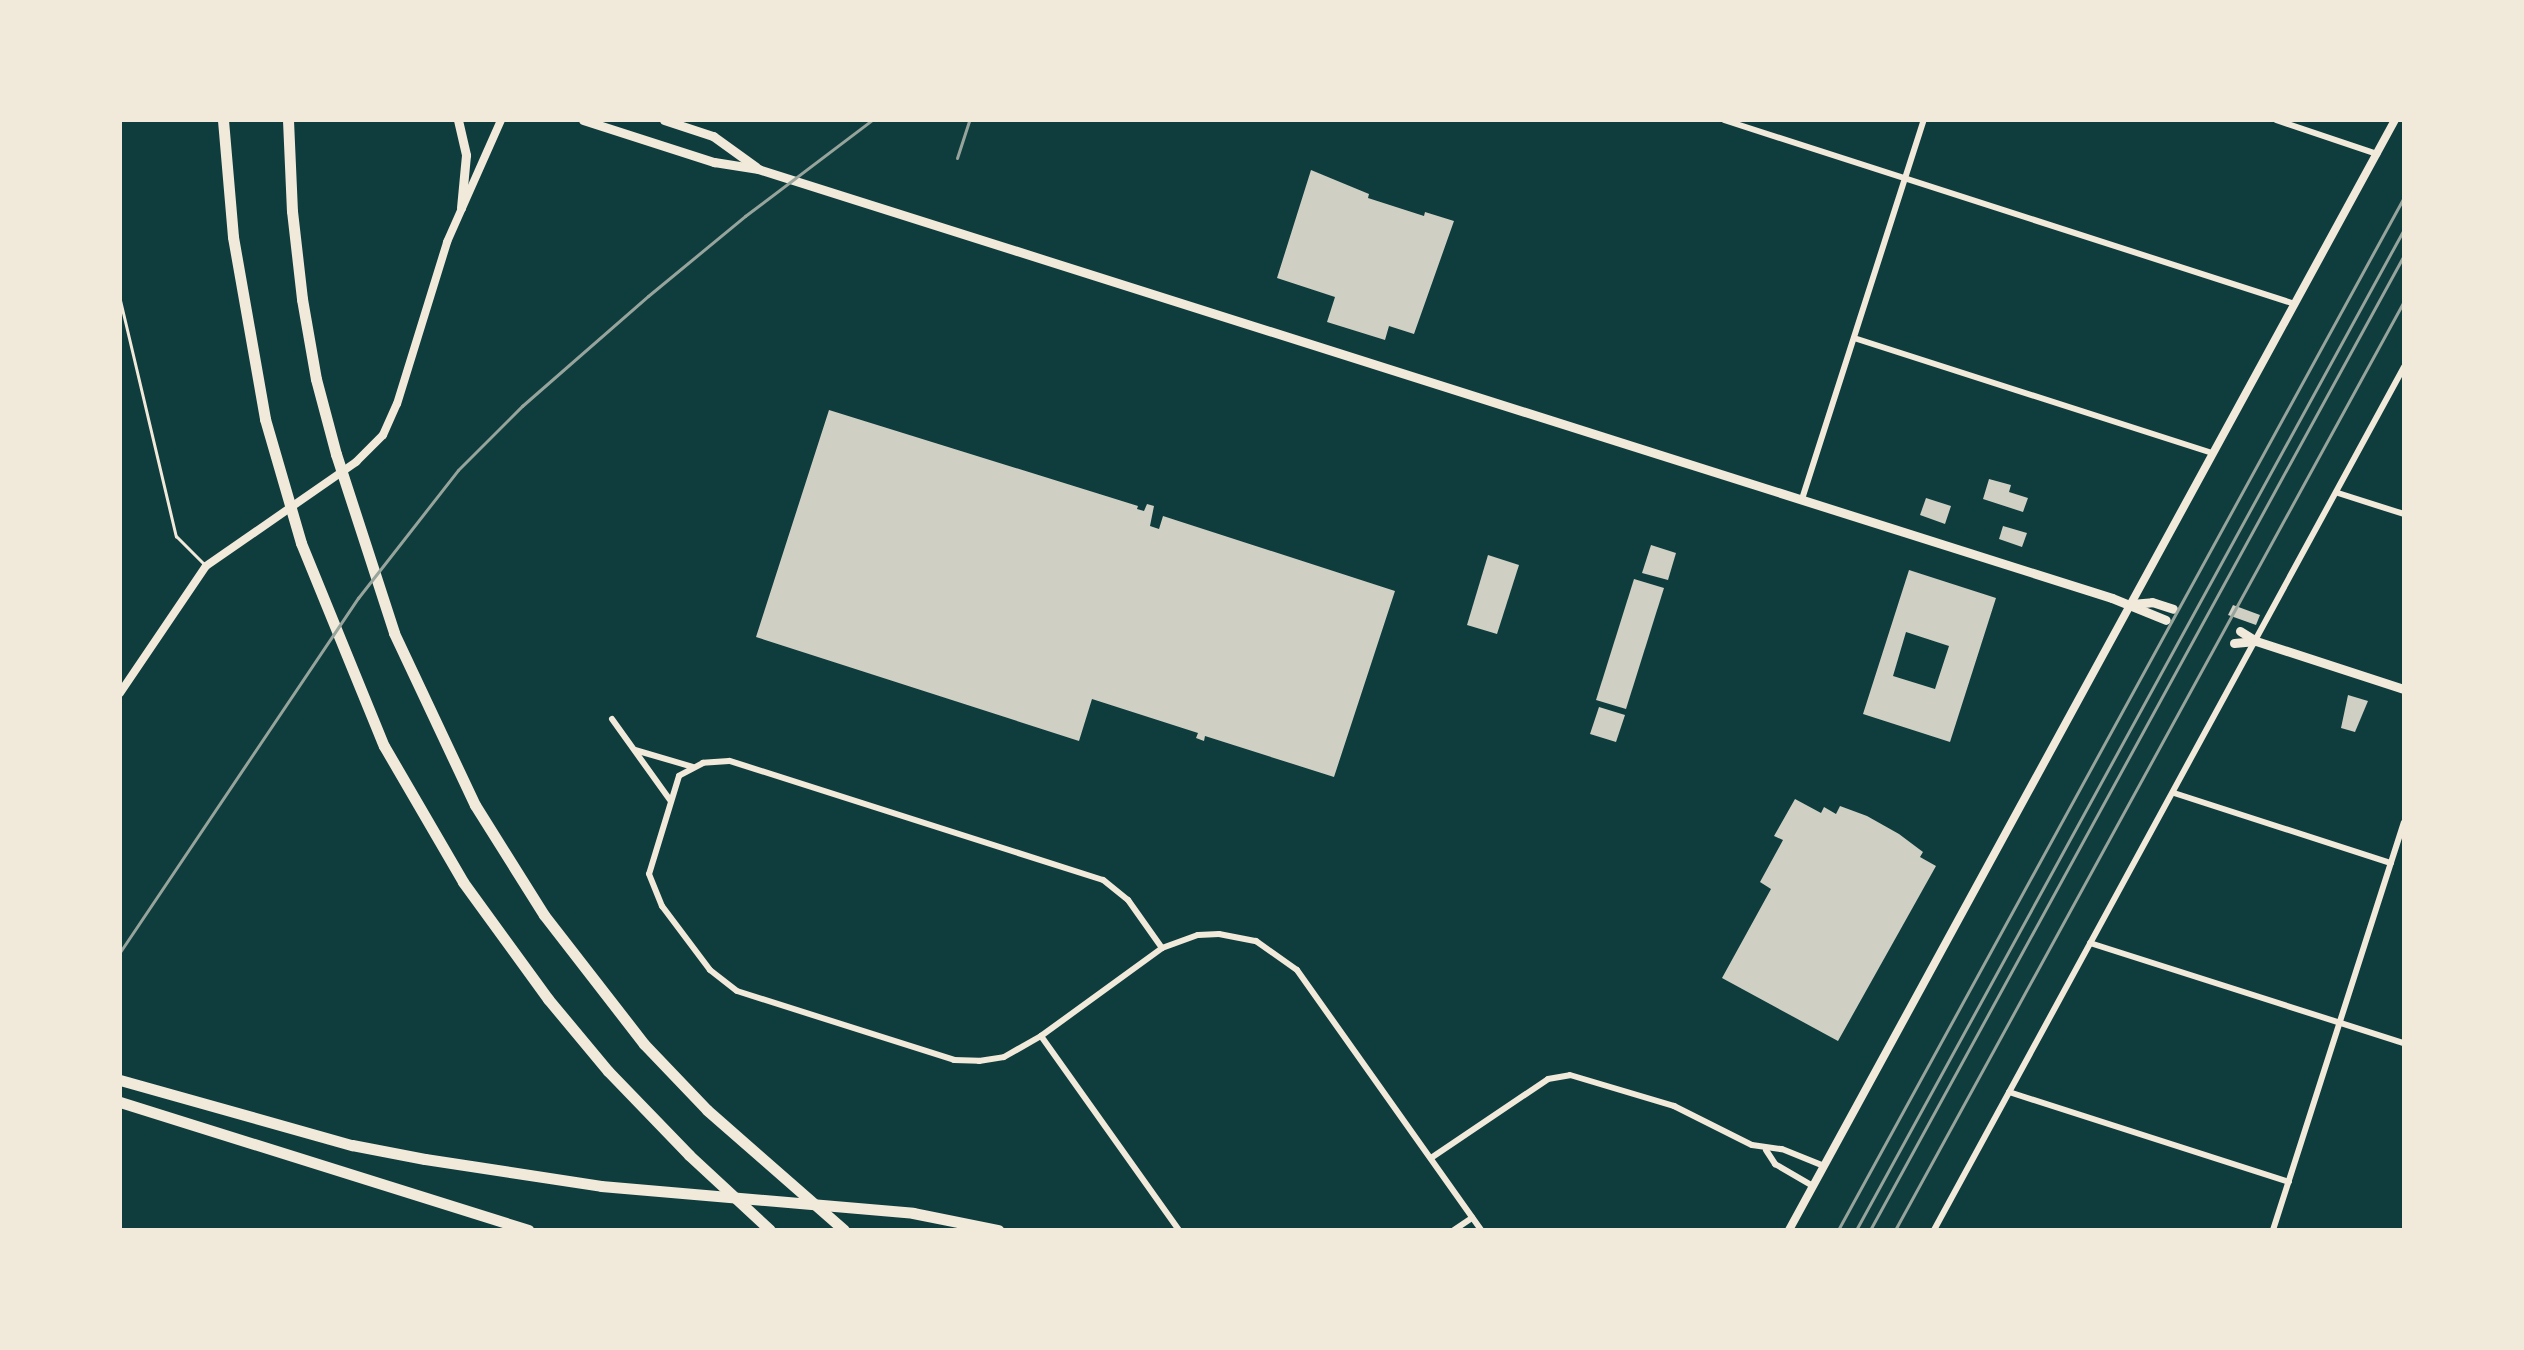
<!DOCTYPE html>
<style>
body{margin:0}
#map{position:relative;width:2524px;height:1350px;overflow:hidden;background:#0f3d3e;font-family:Roboto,sans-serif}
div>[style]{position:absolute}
.building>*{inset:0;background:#cfcfc3}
.service>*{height:3px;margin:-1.5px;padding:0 1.5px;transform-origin:1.5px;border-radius:1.5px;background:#f1e9da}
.minor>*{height:6px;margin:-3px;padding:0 3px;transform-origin:3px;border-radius:3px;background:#f1e9da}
.tertiary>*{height:8px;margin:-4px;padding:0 4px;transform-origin:4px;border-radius:4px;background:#f1e9da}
.secondary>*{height:9px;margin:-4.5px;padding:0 4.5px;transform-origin:4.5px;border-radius:4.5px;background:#f1e9da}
.motorway>*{height:11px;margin:-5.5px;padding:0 5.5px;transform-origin:5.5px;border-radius:5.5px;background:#f1e9da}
.rail>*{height:3px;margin:-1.5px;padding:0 1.5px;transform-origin:1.5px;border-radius:1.5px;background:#97a49c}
span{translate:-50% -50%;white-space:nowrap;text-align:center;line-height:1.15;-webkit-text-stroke:6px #f1e9da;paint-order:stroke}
.frame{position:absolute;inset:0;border:122px solid #f1e9da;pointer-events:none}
</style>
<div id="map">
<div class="building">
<i style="clip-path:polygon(1311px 170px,1369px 194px,1368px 198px,1424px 216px,1425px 212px,1454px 221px,1414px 334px,1389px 326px,1385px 340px,1327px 322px,1335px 297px,1277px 278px)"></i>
<i style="clip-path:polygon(829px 410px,1138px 506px,1137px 509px,1144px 511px,1147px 504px,1154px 506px,1150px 526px,1159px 529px,1163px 516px,1395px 591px,1334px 777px,1205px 736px,1204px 741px,1196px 738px,1198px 733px,1092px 699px,1079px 741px,756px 637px)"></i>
<i style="clip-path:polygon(1989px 479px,2011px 485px,2009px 492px,2028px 498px,2023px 512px,1983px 499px)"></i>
<i style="clip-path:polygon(1926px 498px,1951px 506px,1945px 524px,1920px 515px)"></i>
<i style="clip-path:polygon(2003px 526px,2027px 533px,2022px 547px,1999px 539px)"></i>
<i style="clip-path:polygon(1651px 545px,1676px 553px,1668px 580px,1642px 573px)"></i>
<i style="clip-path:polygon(1488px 555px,1519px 565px,1497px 634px,1467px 625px)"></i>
<i style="clip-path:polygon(evenodd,1909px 570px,1996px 598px,1950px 742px,1863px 714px,1909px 570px,1906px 632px,1949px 646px,1935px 689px,1893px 676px,1906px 632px)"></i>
<i style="clip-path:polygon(1634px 579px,1664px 588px,1626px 709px,1596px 700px)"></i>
<i style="clip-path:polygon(2233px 605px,2260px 615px,2256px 625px,2228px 615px)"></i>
<i style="clip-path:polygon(2348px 695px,2368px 701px,2355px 732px,2341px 728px)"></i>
<i style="clip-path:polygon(1599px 707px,1625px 715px,1616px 742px,1590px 734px)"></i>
<i style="clip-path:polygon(1795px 799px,1821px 813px,1824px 807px,1836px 814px,1840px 806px,1867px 816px,1899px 834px,1923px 852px,1920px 857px,1936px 866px,1838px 1041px,1722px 978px,1771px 889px,1760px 882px,1783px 840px,1774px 836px)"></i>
</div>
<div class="service">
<i style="left:120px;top:300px;width:243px;rotate:76.7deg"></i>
<i style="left:176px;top:536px;width:42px;rotate:45deg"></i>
</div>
<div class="minor">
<i style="left:1724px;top:120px;width:600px;rotate:17.86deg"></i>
<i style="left:2276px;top:120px;width:107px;rotate:18.6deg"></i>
<i style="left:1854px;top:338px;width:377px;rotate:17.8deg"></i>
<i style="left:2338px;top:493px;width:69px;rotate:17.7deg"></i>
<i style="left:1802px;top:499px;width:398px;rotate:-72.2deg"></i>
<i style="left:612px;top:719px;width:100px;rotate:54.4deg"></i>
<i style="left:635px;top:750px;width:60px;rotate:16.3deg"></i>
<i style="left:2174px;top:793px;width:228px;rotate:17.9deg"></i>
<i style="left:2090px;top:943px;width:330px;rotate:17.7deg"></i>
<i style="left:1162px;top:948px;width:59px;rotate:-125.3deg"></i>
<i style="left:1128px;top:900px;width:32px;rotate:-141deg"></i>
<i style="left:1103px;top:880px;width:392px;rotate:-162.3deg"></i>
<i style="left:729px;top:761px;width:26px;rotate:176deg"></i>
<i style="left:703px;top:763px;width:27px;rotate:152deg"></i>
<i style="left:679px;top:776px;width:102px;rotate:107deg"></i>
<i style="left:649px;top:874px;width:35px;rotate:68deg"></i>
<i style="left:662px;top:906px;width:80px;rotate:53.1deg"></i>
<i style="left:710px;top:970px;width:34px;rotate:38deg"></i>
<i style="left:737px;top:991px;width:228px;rotate:17.6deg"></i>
<i style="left:954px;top:1060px;width:25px;rotate:2deg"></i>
<i style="left:979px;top:1061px;width:25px;rotate:-9deg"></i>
<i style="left:1004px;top:1057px;width:43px;rotate:-29.6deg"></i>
<i style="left:1041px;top:1036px;width:238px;rotate:54.6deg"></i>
<i style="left:1041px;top:1036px;width:150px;rotate:-36deg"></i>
<i style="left:1162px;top:948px;width:38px;rotate:-20deg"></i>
<i style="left:1198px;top:935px;width:21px;rotate:-3deg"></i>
<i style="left:1219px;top:934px;width:38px;rotate:11deg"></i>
<i style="left:1256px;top:941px;width:50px;rotate:35.3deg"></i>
<i style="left:1297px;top:970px;width:319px;rotate:54.7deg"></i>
<i style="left:2009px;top:1092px;width:294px;rotate:17.8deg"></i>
<i style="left:1766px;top:1150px;width:17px;rotate:57deg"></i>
<i style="left:1775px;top:1164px;width:44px;rotate:30.1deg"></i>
<i style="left:1431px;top:1158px;width:141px;rotate:-34deg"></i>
<i style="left:1548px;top:1079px;width:22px;rotate:-10deg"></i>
<i style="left:1570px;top:1075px;width:109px;rotate:16.6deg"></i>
<i style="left:1674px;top:1106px;width:87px;rotate:26.6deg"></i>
<i style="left:1752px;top:1145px;width:30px;rotate:8deg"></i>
<i style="left:1782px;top:1149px;width:45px;rotate:22deg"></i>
<i style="left:1454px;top:1230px;width:22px;rotate:-34deg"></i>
<i style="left:1934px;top:1230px;width:983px;rotate:-61.43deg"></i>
<i style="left:2273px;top:1230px;width:428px;rotate:-72.2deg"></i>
</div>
<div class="tertiary">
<i style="left:120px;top:693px;width:153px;rotate:-55.9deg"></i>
<i style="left:206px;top:566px;width:183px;rotate:-34.7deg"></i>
<i style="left:356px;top:462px;width:38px;rotate:-45deg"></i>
<i style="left:383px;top:435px;width:34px;rotate:-66deg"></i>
<i style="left:397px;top:404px;width:170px;rotate:-72.8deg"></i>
<i style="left:447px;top:242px;width:133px;rotate:-66.1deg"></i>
<i style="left:1789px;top:1230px;width:1265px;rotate:-61.37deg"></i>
</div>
<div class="secondary">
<i style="left:458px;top:120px;width:36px;rotate:77deg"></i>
<i style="left:466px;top:155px;width:53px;rotate:95.4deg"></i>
<i style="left:583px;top:120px;width:138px;rotate:17.8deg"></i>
<i style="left:714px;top:162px;width:45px;rotate:9deg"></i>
<i style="left:758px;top:169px;width:1420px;rotate:17.58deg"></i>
<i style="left:2112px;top:598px;width:58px;rotate:22.2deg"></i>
<i style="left:664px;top:120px;width:52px;rotate:18.1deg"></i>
<i style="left:713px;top:136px;width:53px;rotate:35.8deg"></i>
<i style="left:2131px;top:604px;width:21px;rotate:-5deg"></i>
<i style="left:2152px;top:602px;width:22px;rotate:18deg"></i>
<i style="left:2240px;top:631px;width:19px;rotate:32deg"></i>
<i style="left:2256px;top:641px;width:156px;rotate:18deg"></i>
<i style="left:2234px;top:643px;width:22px;rotate:-5deg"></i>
</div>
<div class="motorway">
<i style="left:223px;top:120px;width:117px;rotate:85.1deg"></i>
<i style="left:233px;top:237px;width:185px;rotate:80deg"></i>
<i style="left:265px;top:419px;width:129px;rotate:73.8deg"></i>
<i style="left:301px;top:543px;width:219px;rotate:67.8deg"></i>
<i style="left:384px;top:746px;width:157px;rotate:59.8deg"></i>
<i style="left:463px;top:882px;width:145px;rotate:54deg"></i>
<i style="left:548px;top:999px;width:94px;rotate:50.2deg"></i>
<i style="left:608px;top:1071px;width:117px;rotate:46deg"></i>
<i style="left:689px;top:1155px;width:110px;rotate:42.8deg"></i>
<i style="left:288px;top:120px;width:91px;rotate:87.5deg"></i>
<i style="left:292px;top:211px;width:89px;rotate:83.5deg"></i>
<i style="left:302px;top:299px;width:81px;rotate:80.1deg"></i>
<i style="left:316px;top:379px;width:78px;rotate:75.1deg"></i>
<i style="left:336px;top:454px;width:188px;rotate:72deg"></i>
<i style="left:394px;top:633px;width:190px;rotate:64.8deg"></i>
<i style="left:475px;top:805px;width:130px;rotate:57.9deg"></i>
<i style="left:544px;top:915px;width:163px;rotate:52.2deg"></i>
<i style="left:644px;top:1044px;width:91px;rotate:46.3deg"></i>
<i style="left:707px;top:1110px;width:182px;rotate:41.2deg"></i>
<i style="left:120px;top:1080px;width:241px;rotate:15.7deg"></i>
<i style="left:352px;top:1145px;width:74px;rotate:10.9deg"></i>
<i style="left:425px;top:1159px;width:178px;rotate:8.7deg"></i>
<i style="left:601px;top:1186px;width:313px;rotate:4.9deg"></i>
<i style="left:913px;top:1213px;width:87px;rotate:11.3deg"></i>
<i style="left:120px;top:1102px;width:428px;rotate:17.4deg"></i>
</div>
<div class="rail">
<i style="left:957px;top:158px;width:40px;rotate:-72deg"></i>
<i style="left:120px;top:952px;width:427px;rotate:-56.1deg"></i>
<i style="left:358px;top:598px;width:162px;rotate:-52deg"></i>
<i style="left:458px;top:470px;width:91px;rotate:-45deg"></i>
<i style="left:522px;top:406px;width:167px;rotate:-41.1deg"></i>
<i style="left:648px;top:296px;width:126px;rotate:-39.5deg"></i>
<i style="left:745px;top:216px;width:159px;rotate:-37.1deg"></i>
<i style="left:1838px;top:1230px;width:1178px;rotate:-61.28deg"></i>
<i style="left:1856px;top:1230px;width:1141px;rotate:-61.3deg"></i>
<i style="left:1870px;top:1230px;width:1112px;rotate:-61.29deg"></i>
<i style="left:1895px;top:1230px;width:1059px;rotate:-61.28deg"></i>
</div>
<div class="frame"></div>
</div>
